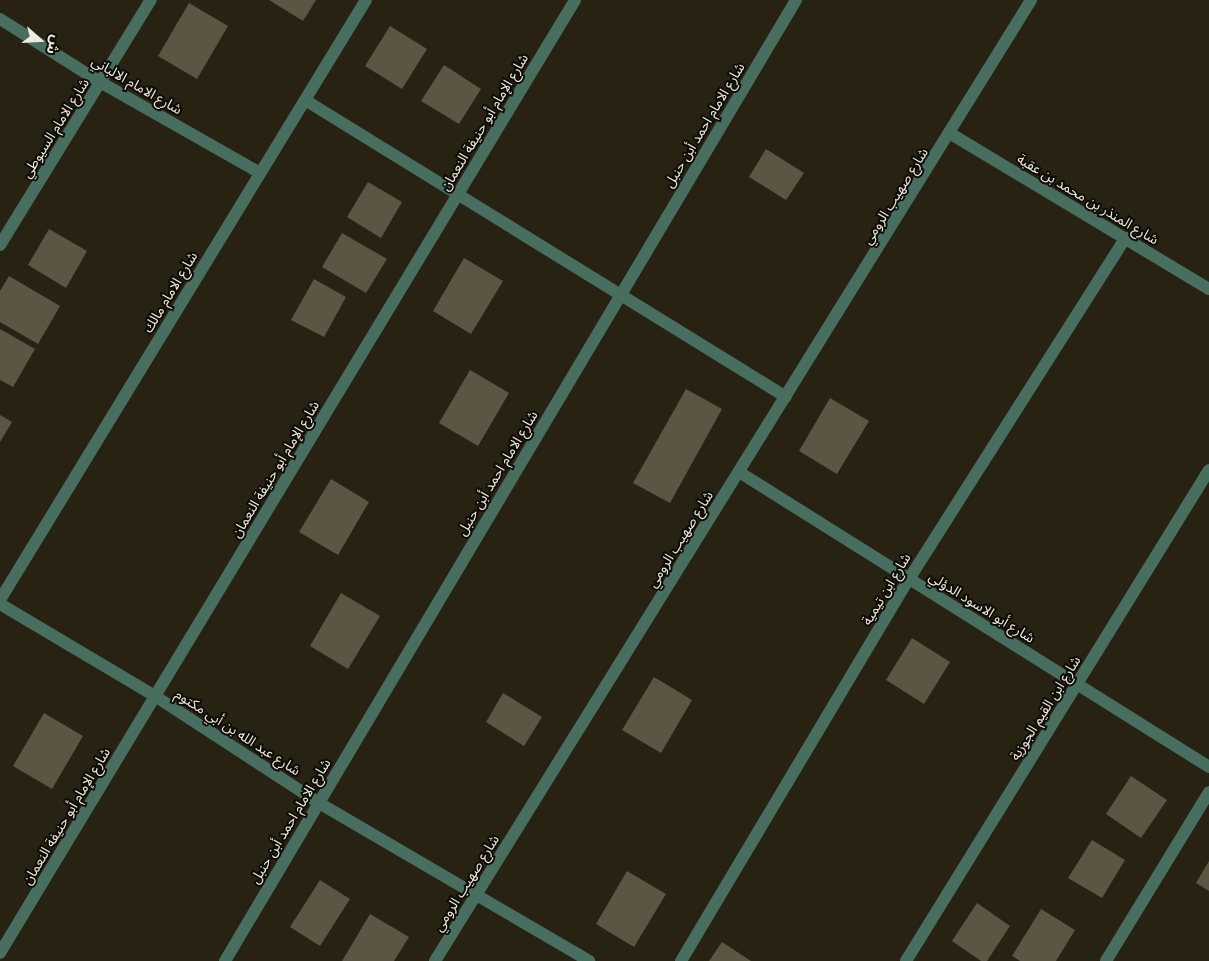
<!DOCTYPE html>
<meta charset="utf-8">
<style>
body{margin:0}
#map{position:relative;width:1209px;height:961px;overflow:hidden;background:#282213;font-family:"Public Sans","Noto Sans Arabic",sans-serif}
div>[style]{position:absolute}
.building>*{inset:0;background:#5c5544}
.street>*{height:12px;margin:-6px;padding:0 6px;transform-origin:6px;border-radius:6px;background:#486e60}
span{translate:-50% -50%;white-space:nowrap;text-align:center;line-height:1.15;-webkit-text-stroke:4px #0e0c06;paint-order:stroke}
.street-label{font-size:14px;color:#eeeae0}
.north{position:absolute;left:15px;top:15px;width:50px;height:50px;-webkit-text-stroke:4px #0e0c06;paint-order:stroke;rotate:109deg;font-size:14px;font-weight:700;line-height:20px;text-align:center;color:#eeeae0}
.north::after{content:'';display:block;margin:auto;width:18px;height:22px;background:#eeeae0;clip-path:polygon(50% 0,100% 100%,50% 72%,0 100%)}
</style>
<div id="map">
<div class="building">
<i style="clip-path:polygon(269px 0,316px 0,303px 21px)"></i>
<i style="clip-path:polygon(189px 3px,228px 26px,197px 79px,158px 56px)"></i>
<i style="clip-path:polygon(390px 26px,427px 49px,402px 89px,365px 66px)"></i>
<i style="clip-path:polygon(444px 65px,481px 89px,459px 124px,421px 101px)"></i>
<i style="clip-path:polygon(766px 149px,804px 173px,786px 200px,749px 177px)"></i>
<i style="clip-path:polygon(368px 182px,402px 202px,381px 238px,347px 217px)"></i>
<i style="clip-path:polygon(49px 229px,87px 251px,66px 288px,28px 265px)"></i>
<i style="clip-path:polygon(342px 233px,387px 259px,366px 293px,322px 267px)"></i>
<i style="clip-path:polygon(464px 258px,503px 281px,471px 334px,433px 311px)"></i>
<i style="clip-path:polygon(9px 276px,60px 306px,38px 344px,0 322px,0 291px)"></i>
<i style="clip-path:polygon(314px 279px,346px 297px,324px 337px,291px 320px)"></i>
<i style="clip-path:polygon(0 329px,35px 349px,13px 387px,0 380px)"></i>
<i style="clip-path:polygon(470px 370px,509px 393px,478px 446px,439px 423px)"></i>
<i style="clip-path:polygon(686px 389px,722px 409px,670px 503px,633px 483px)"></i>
<i style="clip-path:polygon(830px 398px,869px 421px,837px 474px,799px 451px)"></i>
<i style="clip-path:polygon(0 415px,12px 422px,0 442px)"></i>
<i style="clip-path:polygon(331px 479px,369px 502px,338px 555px,299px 532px)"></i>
<i style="clip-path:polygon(341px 593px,380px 616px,348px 669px,310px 646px)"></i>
<i style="clip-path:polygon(912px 638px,950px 662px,924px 704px,886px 680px)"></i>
<i style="clip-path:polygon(654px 677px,692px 700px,661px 753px,622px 730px)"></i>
<i style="clip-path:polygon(503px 693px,542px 717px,524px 746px,486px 722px)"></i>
<i style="clip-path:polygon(44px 713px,83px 736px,52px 789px,13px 766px)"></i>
<i style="clip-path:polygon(1131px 776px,1167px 800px,1141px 838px,1106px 814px)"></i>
<i style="clip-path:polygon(1092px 840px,1125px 860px,1102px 898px,1068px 878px)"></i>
<i style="clip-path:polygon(1209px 861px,1209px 891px,1196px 883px)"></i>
<i style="clip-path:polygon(627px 871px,666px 894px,634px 947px,596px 924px)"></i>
<i style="clip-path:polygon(320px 880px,350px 899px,320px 946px,290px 927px)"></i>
<i style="clip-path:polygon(977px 903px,1010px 926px,987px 961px,981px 961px,952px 941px)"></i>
<i style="clip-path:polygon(1041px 909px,1075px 930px,1056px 961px,1020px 961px,1012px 956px)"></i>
<i style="clip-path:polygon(370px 914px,409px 937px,394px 961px,342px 961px)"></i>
<i style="clip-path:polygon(722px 942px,751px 961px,709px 961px)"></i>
</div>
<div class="street">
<i style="left:0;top:19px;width:118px;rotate:32.2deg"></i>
<i style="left:100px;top:82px;width:184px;rotate:29.6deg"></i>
<i style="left:305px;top:100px;width:565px;rotate:31.69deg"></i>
<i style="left:951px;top:134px;width:301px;rotate:31deg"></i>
<i style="left:0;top:245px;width:288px;rotate:-58.4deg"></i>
<i style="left:739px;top:472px;width:555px;rotate:32.11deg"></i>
<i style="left:0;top:600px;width:703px;rotate:-58.62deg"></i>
<i style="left:0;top:604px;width:180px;rotate:30.7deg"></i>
<i style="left:155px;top:696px;width:196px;rotate:33.1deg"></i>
<i style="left:319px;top:803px;width:313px;rotate:30.3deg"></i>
<i style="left:0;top:953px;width:1113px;rotate:-58.89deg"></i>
<i style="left:225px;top:961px;width:1118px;rotate:-59.28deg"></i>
<i style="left:435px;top:961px;width:1131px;rotate:-58.19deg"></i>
<i style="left:681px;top:961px;width:445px;rotate:-59.2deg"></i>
<i style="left:909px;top:579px;width:404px;rotate:-57.6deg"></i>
<i style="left:906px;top:961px;width:577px;rotate:-58.32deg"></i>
<i style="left:1106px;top:961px;width:198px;rotate:-58.6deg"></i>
</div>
<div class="street-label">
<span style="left:137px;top:85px;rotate:30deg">شارع الامام الالباني</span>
<span style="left:484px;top:122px;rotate:-59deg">شارع الإمام أبو حنيفة النعمان</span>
<span style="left:704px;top:125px;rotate:-59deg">شارع الامام احمد أبن حنبل</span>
<span style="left:55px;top:128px;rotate:-58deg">شارع الامام السيوطي</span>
<span style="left:895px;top:196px;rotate:-58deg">شارع صهيب الرومي</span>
<span style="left:1088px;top:199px;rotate:31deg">شارع المنذر بن محمد بن عقبة</span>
<span style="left:170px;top:292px;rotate:-59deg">شارع الامام مالك</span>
<span style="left:275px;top:469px;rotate:-59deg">شارع الإمام أبو حنيفة النعمان</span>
<span style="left:497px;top:473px;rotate:-59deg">شارع الامام احمد أبن حنبل</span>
<span style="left:680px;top:539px;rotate:-58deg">شارع صهيب الرومي</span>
<span style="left:886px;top:589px;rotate:-59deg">شارع ابن تيمية</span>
<span style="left:982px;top:607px;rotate:32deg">شارع أبو الاسود الدؤلي</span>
<span style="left:1045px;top:708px;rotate:-58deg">شارع ابن القيم الجوزية</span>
<span style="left:238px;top:732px;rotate:33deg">شارع عبد الله بن أبي مكتوم</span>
<span style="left:66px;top:816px;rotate:-59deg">شارع الإمام أبو حنيفة النعمان</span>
<span style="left:290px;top:821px;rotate:-59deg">شارع الامام احمد أبن حنبل</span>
<span style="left:466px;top:883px;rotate:-58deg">شارع صهيب الرومي</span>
</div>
<div class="north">ش</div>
</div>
